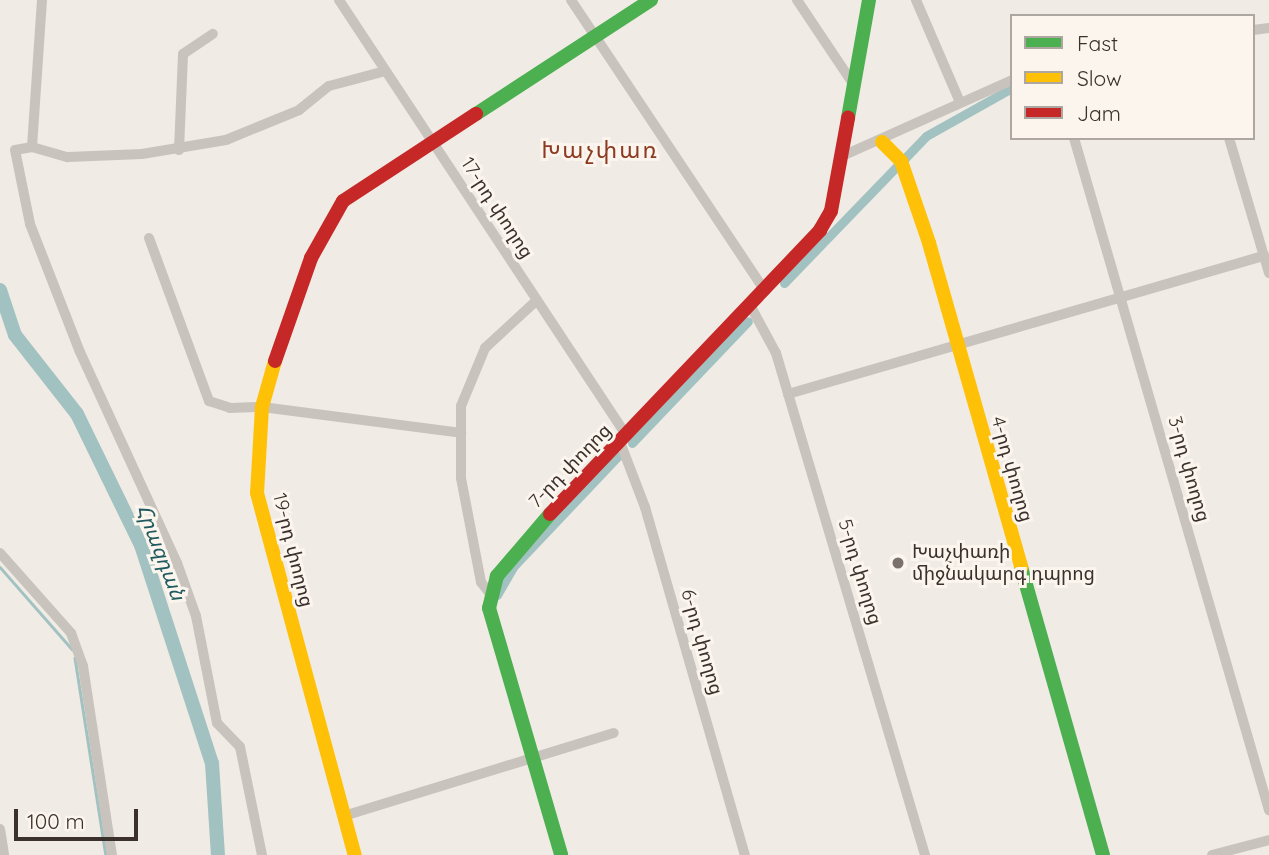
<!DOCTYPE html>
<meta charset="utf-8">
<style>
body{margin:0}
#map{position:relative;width:1269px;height:855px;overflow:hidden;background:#f0ebe5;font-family:Quicksand,"Noto Sans Armenian",sans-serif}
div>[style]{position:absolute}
.stream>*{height:2.5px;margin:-1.25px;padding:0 1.25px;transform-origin:1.25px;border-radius:1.25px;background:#a1c2c1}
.canal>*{height:9px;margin:-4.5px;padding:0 4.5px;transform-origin:4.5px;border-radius:4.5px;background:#a1c2c1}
.river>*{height:14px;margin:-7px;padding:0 7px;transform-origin:7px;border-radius:7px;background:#a1c2c1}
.street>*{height:10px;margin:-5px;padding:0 5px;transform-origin:5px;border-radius:5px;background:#c9c3be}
.fast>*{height:14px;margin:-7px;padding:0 7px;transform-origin:7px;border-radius:7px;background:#4caf50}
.slow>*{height:14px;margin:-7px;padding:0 7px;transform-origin:7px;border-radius:7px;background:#ffc107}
.jam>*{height:14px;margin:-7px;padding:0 7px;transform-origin:7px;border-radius:7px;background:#c62828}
.dots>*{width:19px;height:19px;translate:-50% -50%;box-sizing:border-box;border:4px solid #fbf5ee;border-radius:50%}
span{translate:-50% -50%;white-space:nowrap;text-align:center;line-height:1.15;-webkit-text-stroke:6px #fbf5ee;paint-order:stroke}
.street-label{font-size:19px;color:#3b302b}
.poi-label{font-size:19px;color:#3b302b}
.left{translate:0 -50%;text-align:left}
.water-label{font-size:21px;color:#1f5a5e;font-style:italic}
.quarter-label{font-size:23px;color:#8c3b22;letter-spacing:2px}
.legend{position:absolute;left:1010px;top:14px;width:245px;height:126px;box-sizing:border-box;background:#fbf5ee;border:2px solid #aea6a0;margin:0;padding:9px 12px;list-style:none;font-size:21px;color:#3b302b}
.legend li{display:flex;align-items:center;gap:14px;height:35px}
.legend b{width:35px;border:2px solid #aea6a0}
.scale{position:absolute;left:14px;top:809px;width:124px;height:32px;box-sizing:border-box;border:4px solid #3b302b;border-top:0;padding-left:9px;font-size:21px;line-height:24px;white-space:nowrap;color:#3b302b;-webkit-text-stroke:5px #fbf5ee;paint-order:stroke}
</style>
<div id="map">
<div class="stream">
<i style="left:0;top:567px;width:109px;rotate:48.7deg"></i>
<i style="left:75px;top:658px;width:199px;rotate:81.1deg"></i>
</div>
<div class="canal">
<i style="left:905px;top:158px;width:30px;rotate:-46deg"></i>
<i style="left:926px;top:136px;width:98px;rotate:-29.2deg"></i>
<i style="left:784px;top:283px;width:164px;rotate:-46deg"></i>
<i style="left:632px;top:443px;width:168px;rotate:-46.4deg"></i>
<i style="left:497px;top:595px;width:32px;rotate:-60deg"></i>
<i style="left:513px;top:567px;width:154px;rotate:-46.6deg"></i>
</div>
<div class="river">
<i style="left:0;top:290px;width:47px;rotate:71.6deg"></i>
<i style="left:15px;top:335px;width:100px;rotate:51.9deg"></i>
<i style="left:77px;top:414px;width:146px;rotate:64deg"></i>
<i style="left:141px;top:545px;width:229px;rotate:72deg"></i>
<i style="left:212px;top:763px;width:92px;rotate:86.3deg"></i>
</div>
<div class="street">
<i style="left:42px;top:0;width:147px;rotate:93.9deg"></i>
<i style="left:32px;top:147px;width:37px;rotate:16deg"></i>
<i style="left:68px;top:157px;width:74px;rotate:-2.3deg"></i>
<i style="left:142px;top:154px;width:85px;rotate:-9.5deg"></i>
<i style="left:226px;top:140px;width:79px;rotate:-22.3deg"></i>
<i style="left:299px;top:110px;width:38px;rotate:-39deg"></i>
<i style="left:329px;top:86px;width:55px;rotate:-14.8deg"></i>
<i style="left:339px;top:0;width:521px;rotate:56.58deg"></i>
<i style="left:571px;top:0;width:350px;rotate:56.3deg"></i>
<i style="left:797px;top:0;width:102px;rotate:56.2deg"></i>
<i style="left:916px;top:0;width:111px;rotate:66.7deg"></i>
<i style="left:1253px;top:30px;width:16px;rotate:-7deg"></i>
<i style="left:1074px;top:138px;width:700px;rotate:73.82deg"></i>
<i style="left:1229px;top:138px;width:141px;rotate:73.5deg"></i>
<i style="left:32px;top:147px;width:17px;rotate:170deg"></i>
<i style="left:15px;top:150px;width:76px;rotate:78.5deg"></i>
<i style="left:30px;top:224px;width:137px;rotate:68.7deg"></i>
<i style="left:80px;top:352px;width:232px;rotate:65.3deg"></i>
<i style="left:177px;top:563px;width:56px;rotate:70.3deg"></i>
<i style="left:196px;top:616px;width:109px;rotate:78.9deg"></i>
<i style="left:217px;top:723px;width:33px;rotate:46deg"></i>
<i style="left:240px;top:747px;width:110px;rotate:78.5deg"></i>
<i style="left:179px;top:150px;width:96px;rotate:-87.6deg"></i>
<i style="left:183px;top:54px;width:36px;rotate:-34deg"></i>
<i style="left:840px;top:157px;width:188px;rotate:-24.1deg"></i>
<i style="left:149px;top:238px;width:174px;rotate:69.8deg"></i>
<i style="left:209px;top:401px;width:22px;rotate:18deg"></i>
<i style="left:230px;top:408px;width:32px;rotate:-2deg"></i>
<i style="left:262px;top:407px;width:201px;rotate:7.4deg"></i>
<i style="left:750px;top:305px;width:55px;rotate:61.6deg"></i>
<i style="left:776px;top:353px;width:524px;rotate:73.47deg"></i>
<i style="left:788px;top:394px;width:496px;rotate:-16.2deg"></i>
<i style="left:620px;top:442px;width:70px;rotate:69deg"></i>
<i style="left:645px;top:507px;width:362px;rotate:74deg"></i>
<i style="left:0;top:553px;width:107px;rotate:48.4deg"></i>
<i style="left:71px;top:633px;width:35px;rotate:70deg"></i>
<i style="left:83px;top:666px;width:191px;rotate:81.3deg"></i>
<i style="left:491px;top:595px;width:16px;rotate:-128deg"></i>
<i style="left:481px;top:582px;width:106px;rotate:-100.9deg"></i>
<i style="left:461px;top:478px;width:72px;rotate:-90deg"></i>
<i style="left:461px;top:406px;width:63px;rotate:-67.5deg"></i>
<i style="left:485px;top:348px;width:69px;rotate:-42.7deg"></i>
<i style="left:347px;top:815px;width:279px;rotate:-17.1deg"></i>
<i style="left:0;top:829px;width:26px;rotate:81deg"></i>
<i style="left:1212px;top:855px;width:59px;rotate:-14.7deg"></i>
</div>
<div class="fast">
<i style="left:476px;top:114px;width:209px;rotate:-33.1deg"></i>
<i style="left:848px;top:118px;width:120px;rotate:-79.9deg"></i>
<i style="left:550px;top:514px;width:82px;rotate:130.5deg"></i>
<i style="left:497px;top:576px;width:33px;rotate:104deg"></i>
<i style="left:489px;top:608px;width:257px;rotate:73.7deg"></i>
<i style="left:1021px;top:567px;width:299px;rotate:74.1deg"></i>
</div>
<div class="slow">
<i style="left:882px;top:142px;width:27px;rotate:45deg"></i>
<i style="left:901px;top:161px;width:87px;rotate:71.1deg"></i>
<i style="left:929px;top:243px;width:337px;rotate:74.1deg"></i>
<i style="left:275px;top:361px;width:48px;rotate:105.8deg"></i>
<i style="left:262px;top:407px;width:86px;rotate:93.3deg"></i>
<i style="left:257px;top:493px;width:375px;rotate:74.9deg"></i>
</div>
<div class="jam">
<i style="left:275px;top:361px;width:109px;rotate:-70.7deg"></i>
<i style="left:311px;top:258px;width:65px;rotate:-60.7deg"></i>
<i style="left:343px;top:201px;width:159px;rotate:-33.2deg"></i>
<i style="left:550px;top:514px;width:392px;rotate:-46.4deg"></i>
<i style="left:820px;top:230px;width:22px;rotate:-60deg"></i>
<i style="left:831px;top:211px;width:95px;rotate:-79.6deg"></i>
</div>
<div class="dots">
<i style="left:898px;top:563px;background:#7a716c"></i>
</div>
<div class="street-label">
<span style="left:497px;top:208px;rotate:57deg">17-րդ փողոց</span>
<span style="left:570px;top:466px;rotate:-46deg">7-րդ փողոց</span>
<span style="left:1012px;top:469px;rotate:74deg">4-րդ փողոց</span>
<span style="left:1189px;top:469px;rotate:74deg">3-րդ փողոց</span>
<span style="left:293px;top:550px;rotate:76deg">19-րդ փողոց</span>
<span style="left:860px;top:572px;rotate:73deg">5-րդ փողոց</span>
<span style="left:702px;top:642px;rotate:74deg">6-րդ փողոց</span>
</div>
<div class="poi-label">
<span class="left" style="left:912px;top:563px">Խաչփառի<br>միջնակարգ դպրոց</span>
</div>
<div class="water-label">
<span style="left:162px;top:552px;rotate:69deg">Հրազդան</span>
</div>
<div class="quarter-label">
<span style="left:600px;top:150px">Խաչփառ</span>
</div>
<ul class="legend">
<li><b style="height:9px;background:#4caf50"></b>Fast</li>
<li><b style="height:9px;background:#ffc107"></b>Slow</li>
<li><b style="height:9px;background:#c62828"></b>Jam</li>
</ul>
<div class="scale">100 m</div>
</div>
